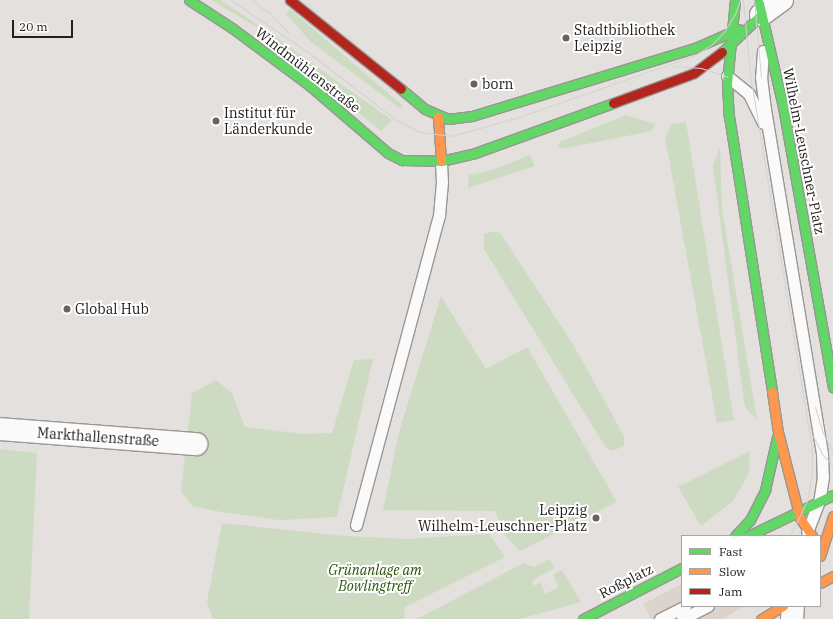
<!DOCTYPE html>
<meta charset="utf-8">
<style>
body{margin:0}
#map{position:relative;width:833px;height:619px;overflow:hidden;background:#e4e0dd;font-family:"IBM Plex Serif",serif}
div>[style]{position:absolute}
.built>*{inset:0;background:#dbd3cc}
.green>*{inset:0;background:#cddbc3}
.roads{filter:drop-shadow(1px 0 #999694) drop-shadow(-1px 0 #999694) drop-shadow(0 1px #999694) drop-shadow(0 -1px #999694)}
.lane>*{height:11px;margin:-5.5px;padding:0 5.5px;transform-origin:5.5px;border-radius:5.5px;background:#fbfafa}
.street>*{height:22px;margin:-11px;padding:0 11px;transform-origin:11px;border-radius:11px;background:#fbfafa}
.fast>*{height:9px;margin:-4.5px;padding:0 4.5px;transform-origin:4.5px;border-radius:4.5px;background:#63d668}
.slow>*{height:9px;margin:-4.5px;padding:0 4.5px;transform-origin:4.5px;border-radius:4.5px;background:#ff974d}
.jam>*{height:9px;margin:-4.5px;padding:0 4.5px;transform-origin:4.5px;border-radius:4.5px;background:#b3261e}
.tram>*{height:1px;margin:-0.5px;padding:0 0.5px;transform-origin:0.5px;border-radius:0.5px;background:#d3d2d0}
.dots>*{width:11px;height:11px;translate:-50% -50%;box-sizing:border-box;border:2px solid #fff;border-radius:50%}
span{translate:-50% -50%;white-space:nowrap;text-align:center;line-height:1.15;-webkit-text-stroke:4px #fff;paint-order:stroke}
.poi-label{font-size:14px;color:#22201e}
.left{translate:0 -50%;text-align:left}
.right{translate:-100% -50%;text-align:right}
.street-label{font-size:14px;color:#22201e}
.park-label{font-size:14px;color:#29520a;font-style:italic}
.legend{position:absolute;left:681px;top:535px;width:140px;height:72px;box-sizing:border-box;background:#fff;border:1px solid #a7a6a5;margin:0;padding:5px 7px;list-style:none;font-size:12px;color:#22201e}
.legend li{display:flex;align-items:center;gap:8px;height:20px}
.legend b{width:20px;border:1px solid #a7a6a5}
.scale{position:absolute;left:12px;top:20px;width:61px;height:18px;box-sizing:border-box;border:2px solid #22201e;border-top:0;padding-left:5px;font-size:12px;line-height:14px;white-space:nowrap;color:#22201e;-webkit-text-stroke:3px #fff;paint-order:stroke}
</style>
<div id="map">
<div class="built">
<i style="clip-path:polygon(682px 584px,682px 606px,744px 606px,723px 619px,651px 619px,643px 604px)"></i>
</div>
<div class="green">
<i style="clip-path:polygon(211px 0,220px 0,261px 27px,260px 29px)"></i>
<i style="clip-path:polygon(290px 9px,403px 106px,401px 109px,310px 41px,286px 14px)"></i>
<i style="clip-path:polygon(272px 34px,331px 77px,392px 120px,381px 131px,269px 39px)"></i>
<i style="clip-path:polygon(626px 115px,655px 124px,652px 131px,561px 149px,558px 146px,560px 142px)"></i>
<i style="clip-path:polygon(686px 122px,734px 420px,717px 423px,665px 137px,672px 124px)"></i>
<i style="clip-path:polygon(720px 148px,722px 209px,757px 420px,746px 408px,744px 402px,713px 165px)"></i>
<i style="clip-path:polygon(530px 155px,535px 166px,468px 188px,469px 175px,492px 170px)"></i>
<i style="clip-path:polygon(496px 231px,501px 234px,574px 346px,619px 427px,624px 437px,624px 446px,612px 451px,606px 448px,484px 249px,484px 234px)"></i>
<i style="clip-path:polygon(441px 296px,486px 369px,527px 347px,617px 502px,520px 551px,503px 533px,495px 511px,383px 510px,399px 432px)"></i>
<i style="clip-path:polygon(373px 359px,337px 517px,279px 520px,221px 512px,192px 506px,181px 491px,192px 393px,216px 380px,232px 393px,245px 427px,303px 434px,332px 433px,354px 360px)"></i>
<i style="clip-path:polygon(0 449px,37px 453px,29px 619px,0 619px)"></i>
<i style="clip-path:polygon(750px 451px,749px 473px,733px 501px,701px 526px,678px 487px)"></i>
<i style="clip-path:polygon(222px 523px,345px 536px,407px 539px,489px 534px,505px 557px,405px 607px,404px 619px,213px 619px,207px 602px)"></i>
<i style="clip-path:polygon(550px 559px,554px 568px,532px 581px,534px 586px,540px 582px,545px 594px,559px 587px,553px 575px,562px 570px,581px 602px,520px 619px,417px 619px,524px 563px,534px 567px)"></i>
</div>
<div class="roads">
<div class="lane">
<i style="left:763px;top:51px;width:26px;rotate:94deg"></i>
<i style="left:761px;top:77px;width:32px;rotate:83deg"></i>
<i style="left:765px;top:109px;width:350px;rotate:80.6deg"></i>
<i style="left:822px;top:454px;width:23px;rotate:88deg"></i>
<i style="left:823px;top:477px;width:24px;rotate:99deg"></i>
<i style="left:819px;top:501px;width:33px;rotate:111deg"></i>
<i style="left:727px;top:76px;width:28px;rotate:39deg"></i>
<i style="left:749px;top:94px;width:32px;rotate:64deg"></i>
<i style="left:356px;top:525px;width:320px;rotate:-75deg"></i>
<i style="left:439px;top:216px;width:34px;rotate:-85deg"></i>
<i style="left:442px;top:182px;width:21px;rotate:-93deg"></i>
<i style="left:660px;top:619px;width:28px;rotate:-27deg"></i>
<i style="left:682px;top:619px;width:29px;rotate:-27deg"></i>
</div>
<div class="street">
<i style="left:761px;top:15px;width:26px;rotate:-36deg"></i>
<i style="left:0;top:429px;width:197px;rotate:4.4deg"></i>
<i style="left:792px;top:619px;width:13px;rotate:-86deg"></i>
</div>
<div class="fast">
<i style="left:189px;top:0;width:51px;rotate:33.1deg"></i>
<i style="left:232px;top:28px;width:96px;rotate:36.5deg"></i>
<i style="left:309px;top:85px;width:104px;rotate:40.7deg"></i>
<i style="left:388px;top:153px;width:16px;rotate:27deg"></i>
<i style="left:402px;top:160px;width:39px;rotate:1deg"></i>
<i style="left:441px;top:161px;width:35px;rotate:-13deg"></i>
<i style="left:475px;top:153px;width:147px;rotate:-19.9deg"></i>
<i style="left:735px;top:0;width:83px;rotate:95.5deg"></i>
<i style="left:727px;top:83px;width:33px;rotate:87deg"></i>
<i style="left:729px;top:116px;width:279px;rotate:81.1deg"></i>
<i style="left:759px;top:3px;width:107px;rotate:77deg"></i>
<i style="left:783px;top:107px;width:285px;rotate:79.9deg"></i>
<i style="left:722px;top:52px;width:54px;rotate:-43.5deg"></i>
<i style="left:401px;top:89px;width:31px;rotate:40deg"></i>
<i style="left:425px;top:109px;width:25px;rotate:23deg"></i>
<i style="left:448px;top:119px;width:24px;rotate:-7deg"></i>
<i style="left:472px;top:116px;width:235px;rotate:-17deg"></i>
<i style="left:697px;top:47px;width:45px;rotate:-23.7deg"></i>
<i style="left:735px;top:536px;width:22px;rotate:-47deg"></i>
<i style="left:750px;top:520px;width:34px;rotate:-63deg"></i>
<i style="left:765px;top:490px;width:54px;rotate:-77.2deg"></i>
<i style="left:748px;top:536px;width:94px;rotate:-25.8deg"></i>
<i style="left:583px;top:619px;width:111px;rotate:-27.3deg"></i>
</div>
<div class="slow">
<i style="left:438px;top:117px;width:44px;rotate:86.1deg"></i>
<i style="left:772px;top:392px;width:40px;rotate:81.5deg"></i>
<i style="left:778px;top:432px;width:89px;rotate:75.7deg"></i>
<i style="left:800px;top:518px;width:22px;rotate:56deg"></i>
<i style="left:820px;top:556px;width:42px;rotate:-72deg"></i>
<i style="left:820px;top:583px;width:15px;rotate:-28deg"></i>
<i style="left:761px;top:619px;width:26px;rotate:-31deg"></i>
</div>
<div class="jam">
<i style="left:290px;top:0;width:142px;rotate:38.7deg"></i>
<i style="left:613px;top:103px;width:86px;rotate:-20.3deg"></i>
<i style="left:694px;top:73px;width:35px;rotate:-37deg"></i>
</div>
</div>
<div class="tram">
<i style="left:231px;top:0;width:98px;rotate:34.2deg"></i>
<i style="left:312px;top:55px;width:106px;rotate:37.7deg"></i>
<i style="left:396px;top:120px;width:27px;rotate:27deg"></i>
<i style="left:420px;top:132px;width:31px;rotate:7deg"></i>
<i style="left:451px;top:136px;width:67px;rotate:-15.5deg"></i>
<i style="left:516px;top:118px;width:188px;rotate:-19.3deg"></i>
<i style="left:693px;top:56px;width:21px;rotate:-31deg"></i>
<i style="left:711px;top:45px;width:18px;rotate:-45deg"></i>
<i style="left:724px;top:32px;width:21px;rotate:-59deg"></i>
<i style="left:735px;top:14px;width:15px;rotate:-70deg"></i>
<i style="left:252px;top:0;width:25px;rotate:37deg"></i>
<i style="left:272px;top:15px;width:24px;rotate:48deg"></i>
<i style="left:743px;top:0;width:74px;rotate:84.6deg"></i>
<i style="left:750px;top:74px;width:380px;rotate:80.6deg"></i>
<i style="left:812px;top:449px;width:24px;rotate:90deg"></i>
<i style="left:812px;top:473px;width:28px;rotate:100deg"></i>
<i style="left:807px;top:501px;width:39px;rotate:116deg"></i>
<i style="left:754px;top:0;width:77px;rotate:84.8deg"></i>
<i style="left:674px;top:66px;width:27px;rotate:4deg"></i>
<i style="left:701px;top:68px;width:28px;rotate:18deg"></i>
<i style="left:815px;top:407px;width:27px;rotate:73deg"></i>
<i style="left:823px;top:433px;width:21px;rotate:62deg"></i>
<i style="left:813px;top:436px;width:20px;rotate:63deg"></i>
<i style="left:822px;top:454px;width:16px;rotate:47deg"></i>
</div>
<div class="dots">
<i style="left:566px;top:38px;background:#666361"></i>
<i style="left:474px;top:84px;background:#666361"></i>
<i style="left:216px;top:121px;background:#666361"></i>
<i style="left:67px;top:309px;background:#666361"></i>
<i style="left:596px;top:518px;background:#666361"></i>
</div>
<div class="poi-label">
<span class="left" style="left:574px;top:38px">Stadtbibliothek<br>Leipzig</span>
<span class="left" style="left:482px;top:84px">born</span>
<span class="left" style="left:224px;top:121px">Institut für<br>Länderkunde</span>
<span class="left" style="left:75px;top:309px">Global Hub</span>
<span class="right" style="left:587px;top:518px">Leipzig<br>Wilhelm-Leuschner-Platz</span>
</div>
<div class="street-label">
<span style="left:308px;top:70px;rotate:38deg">Windmühlenstraße</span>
<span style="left:804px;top:151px;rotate:79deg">Wilhelm-Leuschner-Platz</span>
<span style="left:98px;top:437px;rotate:4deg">Markthallenstraße</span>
<span style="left:626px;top:581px;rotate:-27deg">Roßplatz</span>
</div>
<div class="park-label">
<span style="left:375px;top:578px">Grünanlage am<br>Bowlingtreff</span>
</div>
<ul class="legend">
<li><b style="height:5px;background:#63d668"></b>Fast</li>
<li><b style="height:5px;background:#ff974d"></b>Slow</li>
<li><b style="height:5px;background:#b3261e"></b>Jam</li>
</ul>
<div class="scale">20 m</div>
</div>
